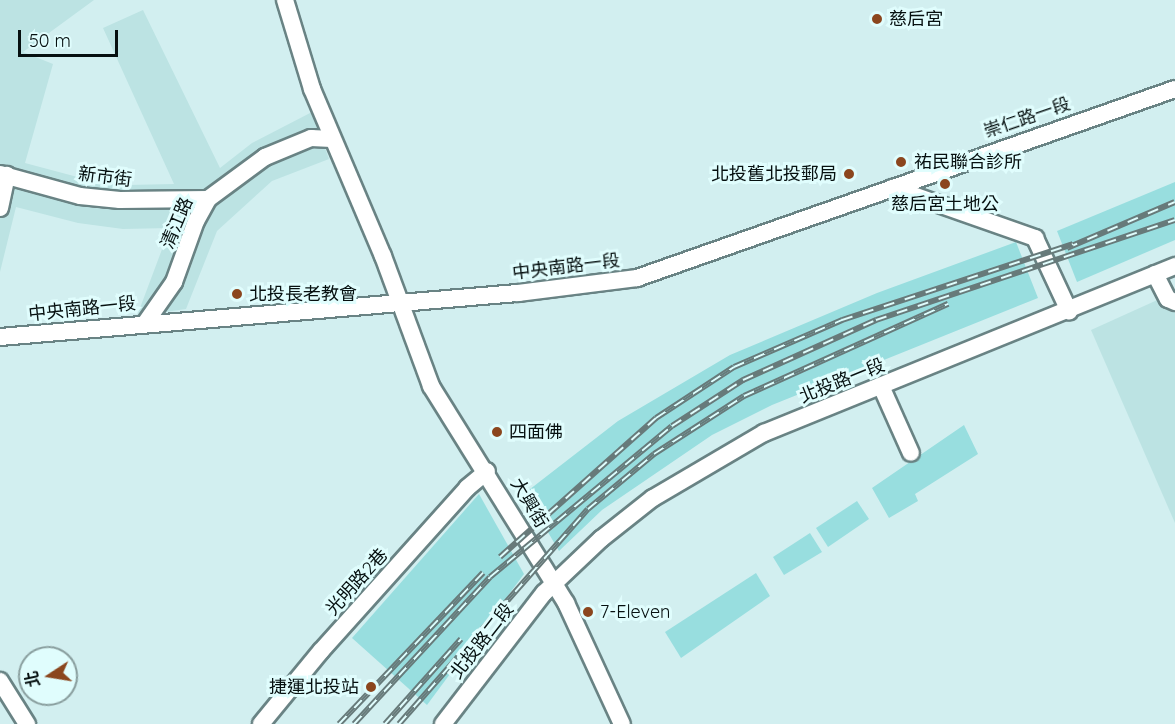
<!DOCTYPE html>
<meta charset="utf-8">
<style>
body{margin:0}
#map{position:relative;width:1175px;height:724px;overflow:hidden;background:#d2eff0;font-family:Quicksand,"Noto Sans TC",sans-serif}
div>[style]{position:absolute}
.built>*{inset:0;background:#bce3e3}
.green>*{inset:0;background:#98dedf}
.roads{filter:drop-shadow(2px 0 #698384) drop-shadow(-2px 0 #698384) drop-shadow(0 2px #698384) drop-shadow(0 -2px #698384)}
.minor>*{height:16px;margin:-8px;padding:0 8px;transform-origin:8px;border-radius:8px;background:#fff}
.rail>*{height:6px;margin-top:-3px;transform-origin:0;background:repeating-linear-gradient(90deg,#e0fdfd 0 11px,#677a7a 0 22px);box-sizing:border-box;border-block:2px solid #677a7a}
.dots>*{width:16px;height:16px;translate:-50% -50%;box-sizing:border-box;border:3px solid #e0fdfd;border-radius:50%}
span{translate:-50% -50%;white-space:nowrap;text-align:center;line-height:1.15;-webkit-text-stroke:6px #e0fdfd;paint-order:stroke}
.poi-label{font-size:18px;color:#061010}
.left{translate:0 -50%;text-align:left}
.right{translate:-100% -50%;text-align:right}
.street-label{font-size:18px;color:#061010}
.north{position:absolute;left:18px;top:646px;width:60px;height:60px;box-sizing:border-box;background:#e0fdfd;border:2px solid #899e9e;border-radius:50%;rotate:258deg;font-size:16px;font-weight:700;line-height:24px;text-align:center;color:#061010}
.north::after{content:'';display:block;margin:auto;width:21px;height:27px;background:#8b461e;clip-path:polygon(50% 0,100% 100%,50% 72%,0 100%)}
.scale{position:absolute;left:18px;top:30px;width:100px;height:27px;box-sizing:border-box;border:3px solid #061010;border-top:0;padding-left:8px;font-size:18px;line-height:21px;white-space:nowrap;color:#061010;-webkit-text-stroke:4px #e0fdfd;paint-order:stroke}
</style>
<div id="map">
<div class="built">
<i style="clip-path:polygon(0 0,94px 0,23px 52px,53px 64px,25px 163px,85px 179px,128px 185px,174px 184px,103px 28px,143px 10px,220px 168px,252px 143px,312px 112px,329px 159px,272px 181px,217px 231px,186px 309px,137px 316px,170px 228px,123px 229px,78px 223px,16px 207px,0 272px)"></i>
<i style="clip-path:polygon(1175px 292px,1175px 523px,1091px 330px)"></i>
</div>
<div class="green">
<i style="clip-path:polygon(1175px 182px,1175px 240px,1077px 282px,1057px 231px)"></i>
<i style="clip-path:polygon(1016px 242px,1038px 298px,772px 405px,712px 435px,602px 510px,559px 551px,525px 493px,618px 421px,730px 355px,877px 293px)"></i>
<i style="clip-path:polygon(964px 425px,978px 454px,915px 494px,918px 501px,889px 518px,872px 488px)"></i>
<i style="clip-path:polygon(479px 494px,524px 574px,427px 705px,352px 638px)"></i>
<i style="clip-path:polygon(857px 501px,869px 519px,828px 547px,816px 528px)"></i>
<i style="clip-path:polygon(810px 533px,822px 552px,784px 575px,773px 557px)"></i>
<i style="clip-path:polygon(756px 573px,770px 596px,681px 658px,665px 632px)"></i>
</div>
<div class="roads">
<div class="minor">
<i style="left:285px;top:0;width:93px;rotate:73.1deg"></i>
<i style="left:312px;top:89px;width:181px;rotate:67deg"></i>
<i style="left:383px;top:256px;width:139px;rotate:69.7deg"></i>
<i style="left:431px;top:386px;width:256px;rotate:58.1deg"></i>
<i style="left:566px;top:603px;width:133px;rotate:65.2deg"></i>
<i style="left:0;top:174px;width:83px;rotate:15.4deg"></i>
<i style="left:80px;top:196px;width:40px;rotate:5.7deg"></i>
<i style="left:120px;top:200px;width:88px;rotate:-0.7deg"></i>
<i style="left:893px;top:188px;width:151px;rotate:19.4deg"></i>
<i style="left:1035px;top:238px;width:81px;rotate:65deg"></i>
<i style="left:0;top:208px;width:34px;rotate:-78deg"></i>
<i style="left:1155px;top:274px;width:28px;rotate:63deg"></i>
<i style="left:1168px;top:299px;width:8px;rotate:23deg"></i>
<i style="left:146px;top:322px;width:49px;rotate:-55deg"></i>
<i style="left:174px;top:282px;width:65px;rotate:-70.2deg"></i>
<i style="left:196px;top:221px;width:25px;rotate:-61deg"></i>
<i style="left:208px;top:199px;width:71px;rotate:-36.4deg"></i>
<i style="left:265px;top:157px;width:50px;rotate:-22.4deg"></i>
<i style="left:311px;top:138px;width:21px;rotate:3deg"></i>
<i style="left:0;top:337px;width:520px;rotate:-4.86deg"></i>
<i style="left:518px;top:293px;width:120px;rotate:-7.2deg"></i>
<i style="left:637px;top:278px;width:570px;rotate:-19.36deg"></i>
<i style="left:881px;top:386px;width:73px;rotate:65.9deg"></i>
<i style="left:0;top:681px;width:51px;rotate:57.9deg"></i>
<i style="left:261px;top:724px;width:94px;rotate:-50.6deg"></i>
<i style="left:321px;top:651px;width:219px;rotate:-48.1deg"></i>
<i style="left:467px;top:488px;width:26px;rotate:-40deg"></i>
<i style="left:443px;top:724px;width:165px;rotate:-52.4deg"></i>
<i style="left:544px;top:593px;width:79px;rotate:-43.5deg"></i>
<i style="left:601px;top:539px;width:66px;rotate:-38.3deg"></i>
<i style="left:653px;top:498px;width:129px;rotate:-30.4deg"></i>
<i style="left:764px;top:433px;width:444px;rotate:-22.1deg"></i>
</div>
</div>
<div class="rail">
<i style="left:1067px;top:248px;width:117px;rotate:-23.1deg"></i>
<i style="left:500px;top:557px;width:209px;rotate:-41.7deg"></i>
<i style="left:656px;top:418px;width:93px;rotate:-33.2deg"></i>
<i style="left:734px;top:367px;width:118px;rotate:-23.5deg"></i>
<i style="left:842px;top:320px;width:243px;rotate:-18.2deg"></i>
<i style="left:339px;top:724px;width:209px;rotate:-46.4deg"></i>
<i style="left:354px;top:724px;width:200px;rotate:-47.2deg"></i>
<i style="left:490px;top:577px;width:236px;rotate:-39.7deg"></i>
<i style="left:672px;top:426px;width:85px;rotate:-32.9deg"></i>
<i style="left:743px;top:380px;width:146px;rotate:-24.3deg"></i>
<i style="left:876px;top:320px;width:315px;rotate:-18.5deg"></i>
<i style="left:385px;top:724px;width:114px;rotate:-48.2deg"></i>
<i style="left:399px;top:724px;width:286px;rotate:-48.7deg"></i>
<i style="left:588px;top:509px;width:86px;rotate:-39.8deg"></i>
<i style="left:654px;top:454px;width:107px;rotate:-32.8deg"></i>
<i style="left:744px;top:396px;width:224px;rotate:-24.3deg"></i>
</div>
<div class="dots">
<i style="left:877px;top:19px;background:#8b461e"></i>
<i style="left:901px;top:162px;background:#8b461e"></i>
<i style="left:849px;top:174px;background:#8b461e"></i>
<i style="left:945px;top:184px;background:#8b461e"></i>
<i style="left:237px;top:294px;background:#8b461e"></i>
<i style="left:497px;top:432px;background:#8b461e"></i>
<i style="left:588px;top:612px;background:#8b461e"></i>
<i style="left:371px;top:687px;background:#8b461e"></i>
</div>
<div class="poi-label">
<span class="left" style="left:889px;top:19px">慈后宮</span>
<span class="left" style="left:914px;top:162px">祐民聯合診所</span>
<span class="right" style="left:837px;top:174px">北投舊北投郵局</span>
<span style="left:945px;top:204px">慈后宮土地公</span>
<span class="left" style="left:249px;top:294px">北投長老教會</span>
<span class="left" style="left:509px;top:432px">四面佛</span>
<span class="left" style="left:600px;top:612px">7-Eleven</span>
<span class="right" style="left:359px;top:687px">捷運北投站</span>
</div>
<div class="street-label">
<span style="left:1027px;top:118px;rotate:-19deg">崇仁路一段</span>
<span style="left:105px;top:177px;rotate:7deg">新市街</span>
<span style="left:177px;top:223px;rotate:-67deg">清江路</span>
<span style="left:566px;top:267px;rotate:-7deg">中央南路一段</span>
<span style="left:82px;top:309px;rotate:-6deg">中央南路一段</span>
<span style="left:842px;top:381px;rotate:-22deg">北投路一段</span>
<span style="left:529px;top:503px;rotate:59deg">大興街</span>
<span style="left:357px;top:582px;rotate:-48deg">光明路2巷</span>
<span style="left:482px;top:641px;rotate:-52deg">北投路二段</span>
</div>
<div class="north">北</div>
<div class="scale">50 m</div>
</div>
